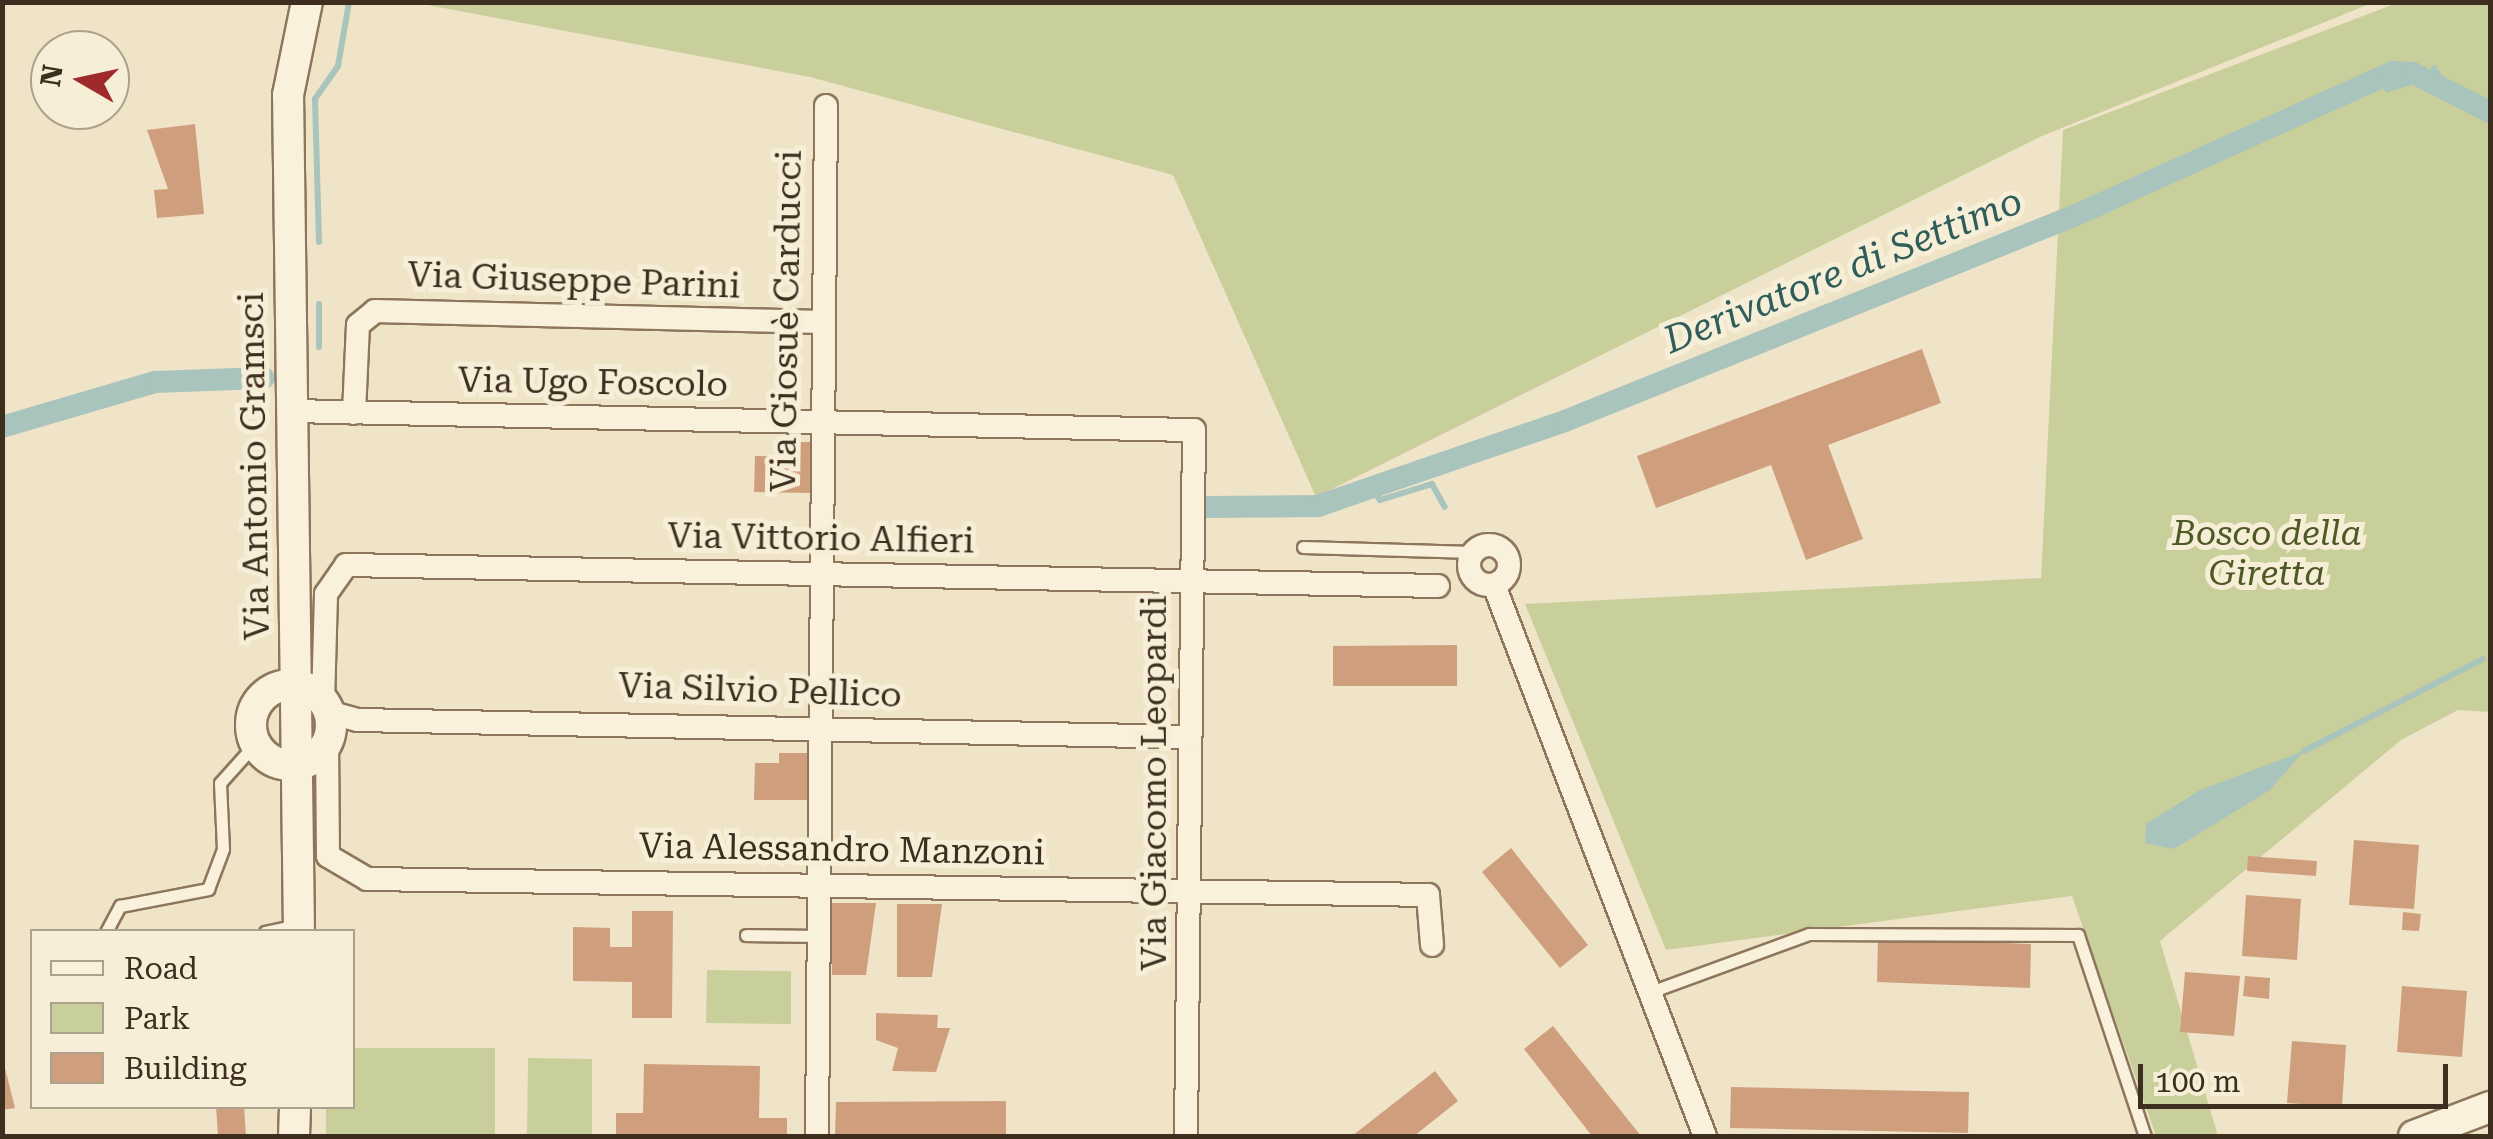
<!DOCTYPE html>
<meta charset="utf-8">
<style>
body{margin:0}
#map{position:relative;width:2493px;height:1139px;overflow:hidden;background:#f0e4c8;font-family:"Roboto Serif",serif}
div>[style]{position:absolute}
.green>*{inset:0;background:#c9cf9b}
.water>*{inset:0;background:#a9c4bc}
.stream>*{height:6px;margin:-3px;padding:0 3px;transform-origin:3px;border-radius:3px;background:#a9c4bc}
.canal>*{height:22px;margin:-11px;padding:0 11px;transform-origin:11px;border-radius:11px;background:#a9c4bc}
.building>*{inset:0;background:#cf9f7d}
.roads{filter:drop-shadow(2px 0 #8d765c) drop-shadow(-2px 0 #8d765c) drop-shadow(0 2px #8d765c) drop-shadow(0 -2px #8d765c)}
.lane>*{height:11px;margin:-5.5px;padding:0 5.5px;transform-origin:5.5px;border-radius:5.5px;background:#faf1dc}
.street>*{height:22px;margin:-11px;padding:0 11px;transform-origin:11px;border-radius:11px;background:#faf1dc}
.street>.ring{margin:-11px;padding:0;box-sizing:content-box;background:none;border:22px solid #faf1dc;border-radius:50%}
.secondary>*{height:30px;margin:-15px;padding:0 15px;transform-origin:15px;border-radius:15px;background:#faf1dc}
.secondary>.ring{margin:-15px;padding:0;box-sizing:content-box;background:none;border:30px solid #faf1dc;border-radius:50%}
span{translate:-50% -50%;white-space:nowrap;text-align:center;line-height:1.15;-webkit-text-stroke:10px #f7eed8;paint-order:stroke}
.street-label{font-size:35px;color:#3d2e20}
.park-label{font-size:35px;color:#4d5a26;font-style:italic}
.water-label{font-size:38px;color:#2f5d5a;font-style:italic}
.frame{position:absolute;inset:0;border:5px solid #3d2e20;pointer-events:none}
.legend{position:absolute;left:30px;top:929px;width:325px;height:180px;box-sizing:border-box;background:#f7eed8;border:2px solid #ada18e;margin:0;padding:12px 18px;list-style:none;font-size:30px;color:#3d2e20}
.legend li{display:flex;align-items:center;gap:20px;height:50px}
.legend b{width:50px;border:2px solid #ada18e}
.north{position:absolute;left:30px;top:30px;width:100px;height:100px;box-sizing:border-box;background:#f7eed8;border:2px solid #ada18e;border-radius:50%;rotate:279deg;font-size:28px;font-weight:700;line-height:40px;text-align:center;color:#3d2e20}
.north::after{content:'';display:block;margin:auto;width:35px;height:45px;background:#9e2a2b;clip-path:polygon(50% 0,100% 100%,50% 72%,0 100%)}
.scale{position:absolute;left:2138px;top:1064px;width:310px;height:45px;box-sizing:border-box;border:5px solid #3d2e20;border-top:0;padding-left:12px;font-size:30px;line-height:35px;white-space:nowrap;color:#3d2e20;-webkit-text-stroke:8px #f7eed8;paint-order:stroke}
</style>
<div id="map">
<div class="green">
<i style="clip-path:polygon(417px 3px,2372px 3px,2042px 136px,1316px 497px,1173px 175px,810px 77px)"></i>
<i style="clip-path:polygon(2397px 3px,2490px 3px,2490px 712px,2458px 710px,2401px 740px,2160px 941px,2218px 1136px,2156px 1136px,2072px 896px,1666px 950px,1525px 604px,2041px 578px,2063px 130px)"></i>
<i style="clip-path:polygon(707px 970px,791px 971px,791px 1024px,706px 1023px)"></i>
<i style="clip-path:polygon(353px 1048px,495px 1048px,495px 1136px,326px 1136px,326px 1107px,352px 1106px)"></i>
<i style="clip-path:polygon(528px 1058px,592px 1059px,592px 1136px,527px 1136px)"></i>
</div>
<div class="water">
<i style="clip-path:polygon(2304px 751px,2270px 790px,2174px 849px,2145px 843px,2146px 824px,2200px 790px)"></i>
</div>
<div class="stream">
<i style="left:2434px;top:68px;width:22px;rotate:58deg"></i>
<i style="left:2378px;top:78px;width:15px;rotate:48deg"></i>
<i style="left:2388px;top:89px;width:27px;rotate:-17deg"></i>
<i style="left:2414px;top:81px;width:85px;rotate:26.6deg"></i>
<i style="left:319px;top:242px;width:143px;rotate:-91.6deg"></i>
<i style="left:315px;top:99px;width:40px;rotate:-55.1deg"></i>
<i style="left:338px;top:66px;width:65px;rotate:-80.2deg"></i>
<i style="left:319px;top:304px;width:43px;rotate:90deg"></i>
<i style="left:1372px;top:490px;width:13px;rotate:51deg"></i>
<i style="left:1380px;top:500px;width:54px;rotate:-17.1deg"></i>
<i style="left:1432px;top:484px;width:26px;rotate:61deg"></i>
<i style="left:2304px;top:751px;width:201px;rotate:-27.2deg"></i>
</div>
<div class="canal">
<i style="left:2px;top:427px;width:159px;rotate:-16.4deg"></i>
<i style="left:155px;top:382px;width:109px;rotate:-2.1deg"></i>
<i style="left:1203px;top:507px;width:115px;rotate:-0.5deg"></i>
<i style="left:1318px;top:506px;width:261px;rotate:-19deg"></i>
<i style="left:1565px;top:421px;width:551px;rotate:-21.96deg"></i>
<i style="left:2076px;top:215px;width:347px;rotate:-24.3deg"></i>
<i style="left:2392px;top:72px;width:21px;rotate:3deg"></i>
<i style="left:2413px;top:73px;width:86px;rotate:26.9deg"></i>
</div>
<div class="building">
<i style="clip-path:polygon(195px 124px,204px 214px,157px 218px,154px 190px,168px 189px,147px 130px)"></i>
<i style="clip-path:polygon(1922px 349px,1941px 403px,1828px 445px,1863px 539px,1806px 560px,1771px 465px,1656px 508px,1637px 456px)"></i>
<i style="clip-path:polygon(783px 442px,814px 442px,813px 493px,754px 492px,755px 456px,782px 456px)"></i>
<i style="clip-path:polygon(1457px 645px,1457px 686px,1333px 686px,1333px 646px)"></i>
<i style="clip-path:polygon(779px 753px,809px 753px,809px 800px,754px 800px,755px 763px,779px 763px)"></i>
<i style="clip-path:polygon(2354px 840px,2419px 845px,2414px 909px,2349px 905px)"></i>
<i style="clip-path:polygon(1511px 848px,1588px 945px,1560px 968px,1482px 872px)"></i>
<i style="clip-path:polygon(2248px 856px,2317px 861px,2316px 876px,2247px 871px)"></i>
<i style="clip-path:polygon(2246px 895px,2301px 899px,2297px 960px,2242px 956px)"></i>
<i style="clip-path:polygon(832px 903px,876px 903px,866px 975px,832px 975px)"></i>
<i style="clip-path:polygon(897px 904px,942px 904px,932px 977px,897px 977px)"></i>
<i style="clip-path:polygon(632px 911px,673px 911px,672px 1018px,632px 1018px,632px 982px,573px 981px,573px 927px,610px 928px,610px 947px,632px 947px)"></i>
<i style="clip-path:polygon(2403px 912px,2421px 914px,2419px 931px,2402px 930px)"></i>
<i style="clip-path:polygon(1878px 938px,2031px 944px,2030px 988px,1877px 982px)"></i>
<i style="clip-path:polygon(2185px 972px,2240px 976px,2234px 1036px,2180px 1032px)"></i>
<i style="clip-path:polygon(2245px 976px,2270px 978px,2269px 999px,2243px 996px)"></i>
<i style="clip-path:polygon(2402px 986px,2467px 991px,2462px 1057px,2397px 1052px)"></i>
<i style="clip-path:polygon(876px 1013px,938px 1015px,937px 1028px,950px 1028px,936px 1072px,892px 1071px,898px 1048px,876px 1040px)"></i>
<i style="clip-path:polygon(1553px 1026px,1641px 1136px,1592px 1136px,1524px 1049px)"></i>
<i style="clip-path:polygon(2292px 1041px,2346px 1045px,2342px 1107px,2287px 1103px)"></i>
<i style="clip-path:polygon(2px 1056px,15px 1108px,2px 1110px)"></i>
<i style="clip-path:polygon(644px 1064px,760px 1066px,759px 1118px,787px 1118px,787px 1136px,616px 1136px,616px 1113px,643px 1113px)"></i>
<i style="clip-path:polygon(1435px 1071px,1458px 1101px,1414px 1136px,1352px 1136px)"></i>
<i style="clip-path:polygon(1731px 1087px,1969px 1092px,1968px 1133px,1730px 1128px)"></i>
<i style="clip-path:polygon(1006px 1101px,1006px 1136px,835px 1136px,836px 1102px)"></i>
<i style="clip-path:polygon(216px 1106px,244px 1106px,246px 1136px,218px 1136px)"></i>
</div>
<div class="roads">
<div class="lane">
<i style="left:1303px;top:547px;width:170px;rotate:1.7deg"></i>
<i style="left:106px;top:932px;width:30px;rotate:-62deg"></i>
<i style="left:120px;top:906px;width:90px;rotate:-10.9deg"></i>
<i style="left:208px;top:889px;width:43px;rotate:-69.4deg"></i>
<i style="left:223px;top:849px;width:66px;rotate:-92.6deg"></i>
<i style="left:220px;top:783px;width:52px;rotate:-48.1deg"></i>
<i style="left:265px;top:932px;width:35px;rotate:-12deg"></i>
<i style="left:746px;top:935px;width:70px;rotate:0.8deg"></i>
<i style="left:1653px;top:991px;width:166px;rotate:-20.1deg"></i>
<i style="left:1809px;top:934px;width:269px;rotate:0.2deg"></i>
<i style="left:2078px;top:935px;width:212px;rotate:71.6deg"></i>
</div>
<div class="street">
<i style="left:291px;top:411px;width:903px;rotate:1.21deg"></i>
<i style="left:1194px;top:430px;width:706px;rotate:90.65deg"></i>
<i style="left:354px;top:413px;width:88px;rotate:-87.4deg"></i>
<i style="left:358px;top:325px;width:22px;rotate:-39deg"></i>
<i style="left:375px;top:311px;width:447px;rotate:1.4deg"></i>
<i class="ring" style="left:1469px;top:545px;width:18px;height:18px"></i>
<i style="left:1494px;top:585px;width:590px;rotate:69.05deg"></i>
<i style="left:323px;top:702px;width:108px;rotate:-88.4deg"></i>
<i style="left:326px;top:594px;width:35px;rotate:-55deg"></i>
<i style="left:346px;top:565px;width:1092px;rotate:1.1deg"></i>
<i style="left:328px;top:712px;width:31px;rotate:15deg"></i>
<i style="left:358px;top:720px;width:831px;rotate:1.17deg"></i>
<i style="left:327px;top:741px;width:115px;rotate:89.5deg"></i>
<i style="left:328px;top:856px;width:45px;rotate:30.5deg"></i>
<i style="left:367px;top:879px;width:1061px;rotate:0.86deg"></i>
<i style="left:1428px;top:895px;width:50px;rotate:85.4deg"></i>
<i style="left:817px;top:1136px;width:1030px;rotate:-89.5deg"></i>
</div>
<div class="secondary">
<i class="ring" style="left:251px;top:685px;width:50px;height:50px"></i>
<i style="left:299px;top:932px;width:837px;rotate:-90.75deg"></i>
<i style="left:288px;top:95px;width:95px;rotate:-78.5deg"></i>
<i style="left:294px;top:1136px;width:30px;rotate:-88deg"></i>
<i style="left:2414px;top:1136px;width:81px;rotate:-20.9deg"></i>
</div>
</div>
<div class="street-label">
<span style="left:574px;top:281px;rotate:2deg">Via Giuseppe Parini</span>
<span style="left:787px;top:321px;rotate:-89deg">Via Giosuè Carducci</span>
<span style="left:593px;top:383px;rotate:1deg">Via Ugo Foscolo</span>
<span style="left:255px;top:466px;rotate:-91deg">Via Antonio Gramsci</span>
<span style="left:821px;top:539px;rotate:1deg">Via Vittorio Alfieri</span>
<span style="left:760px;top:691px;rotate:2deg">Via Silvio Pellico</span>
<span style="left:1155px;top:783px;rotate:-90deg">Via Giacomo Leopardi</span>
<span style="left:842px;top:850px;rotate:1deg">Via Alessandro Manzoni</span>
</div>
<div class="park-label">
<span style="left:2267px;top:554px">Bosco della<br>Giretta</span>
</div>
<div class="water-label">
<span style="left:1843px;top:271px;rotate:-22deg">Derivatore di Settimo</span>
</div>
<div class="frame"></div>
<ul class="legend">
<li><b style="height:12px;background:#faf1dc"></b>Road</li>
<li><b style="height:28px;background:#c9cf9b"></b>Park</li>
<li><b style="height:28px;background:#cf9f7d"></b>Building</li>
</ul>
<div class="north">N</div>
<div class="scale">100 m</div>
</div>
